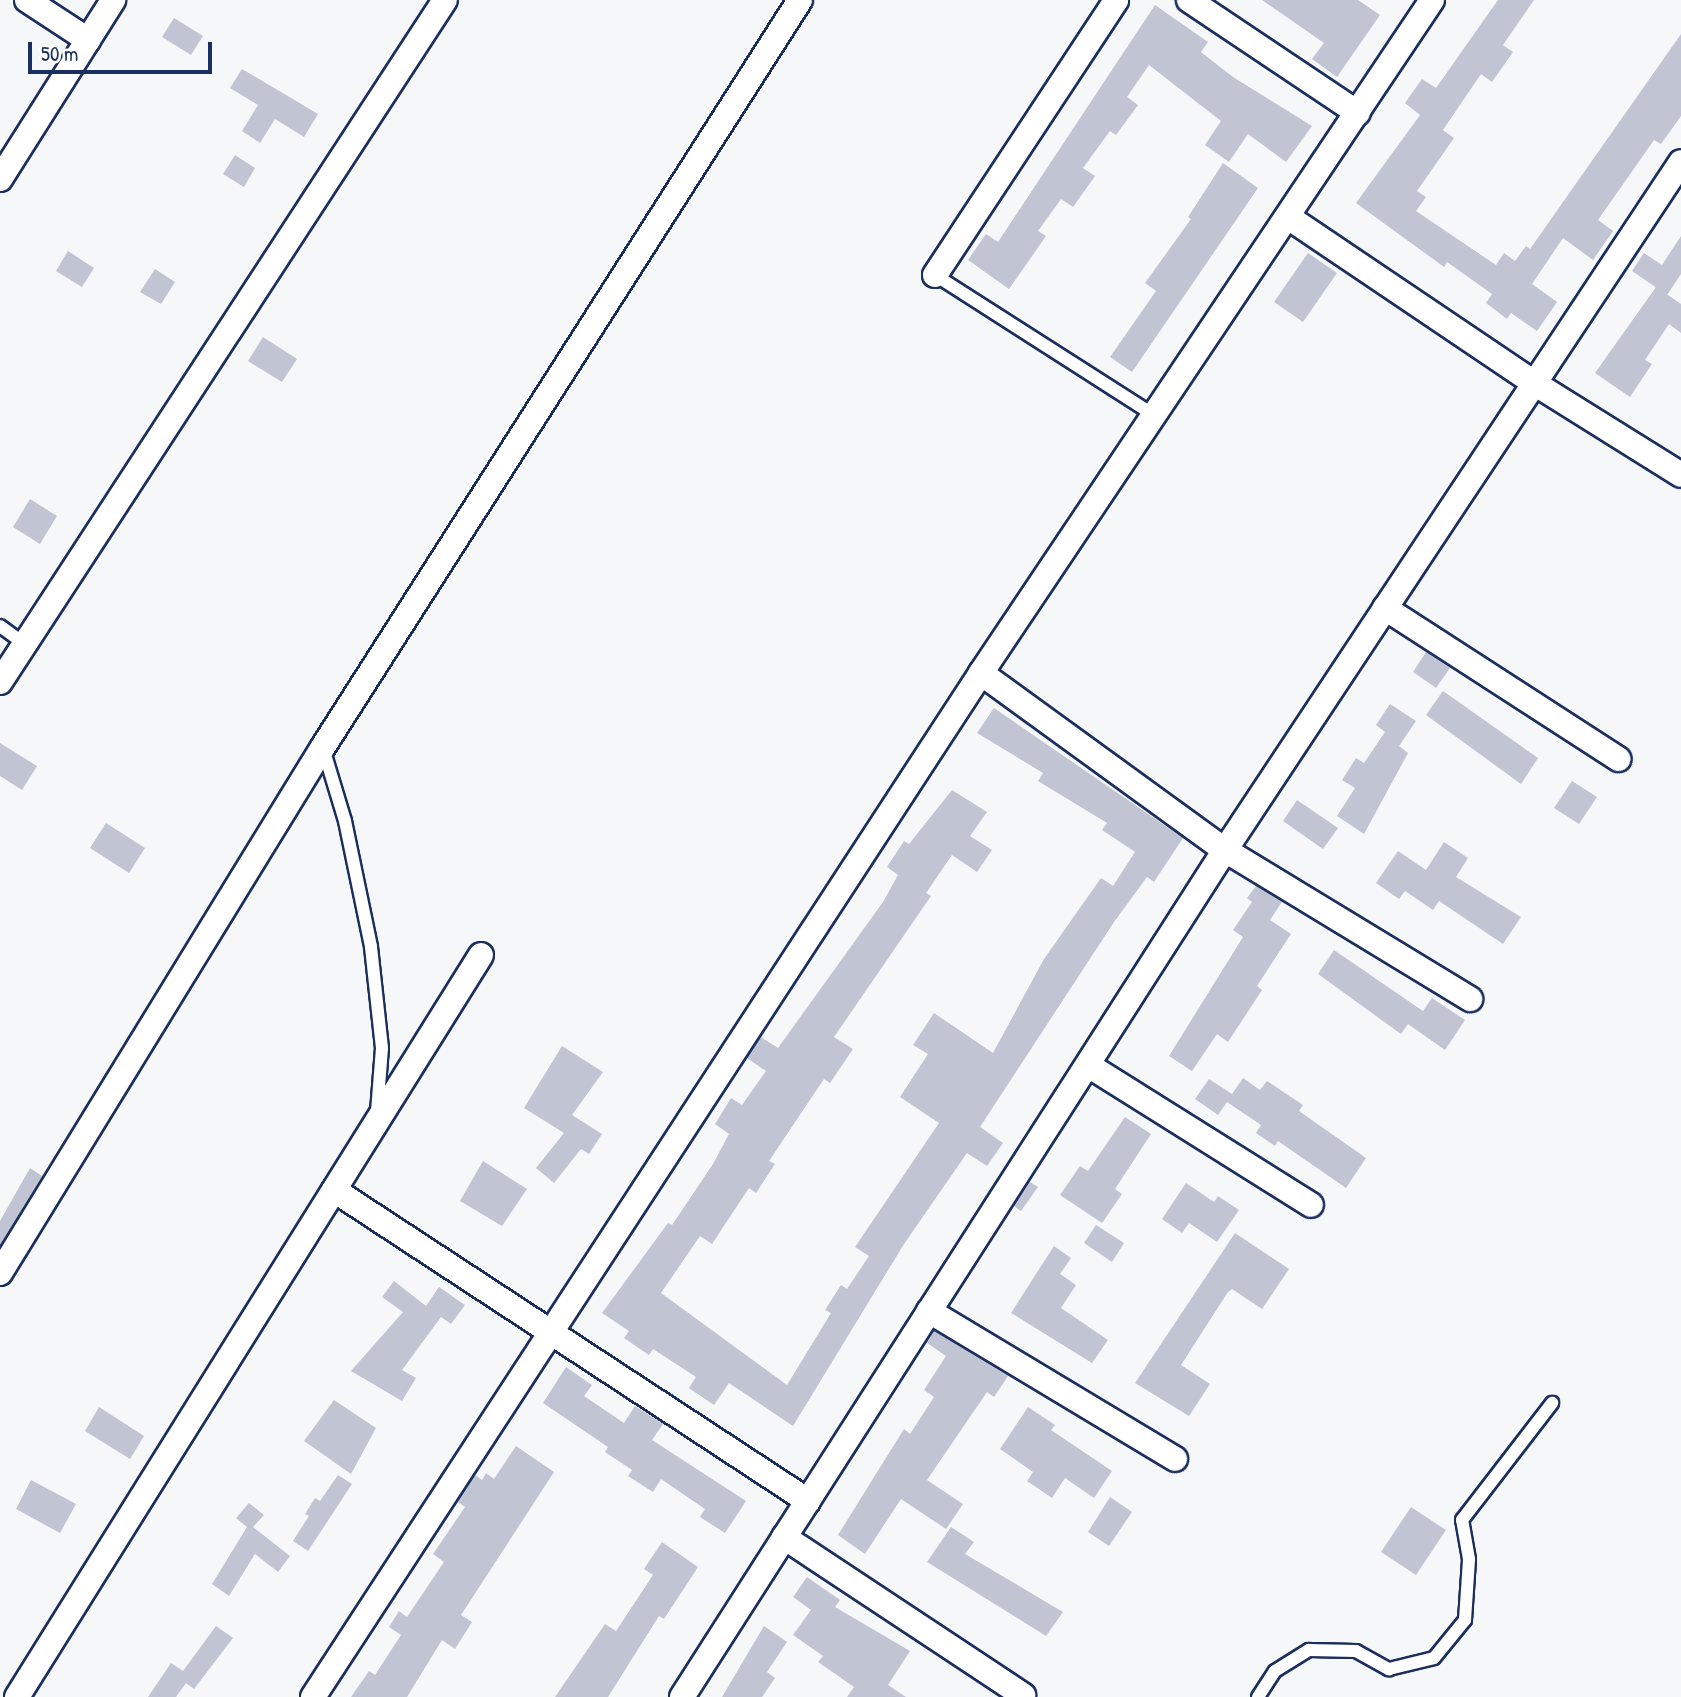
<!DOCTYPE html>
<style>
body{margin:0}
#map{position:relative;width:1681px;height:1697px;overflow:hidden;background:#f6f7f9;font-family:"Patrick Hand",sans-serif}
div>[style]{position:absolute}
.building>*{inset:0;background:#c0c4d3}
.roads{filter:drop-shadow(2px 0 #1b2f5e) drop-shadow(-2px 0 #1b2f5e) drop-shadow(0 2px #1b2f5e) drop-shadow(0 -2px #1b2f5e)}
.service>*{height:12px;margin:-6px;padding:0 6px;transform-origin:6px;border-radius:6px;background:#fff}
.minor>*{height:24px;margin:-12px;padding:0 12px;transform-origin:12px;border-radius:12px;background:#fff}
span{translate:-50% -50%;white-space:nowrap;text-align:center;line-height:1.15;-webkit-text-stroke:7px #fff;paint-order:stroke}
.scale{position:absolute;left:28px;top:42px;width:184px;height:32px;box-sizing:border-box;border:4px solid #1b2f5e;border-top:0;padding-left:9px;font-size:21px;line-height:24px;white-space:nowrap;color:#1b2f5e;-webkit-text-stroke:5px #fff;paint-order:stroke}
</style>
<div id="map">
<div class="building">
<i style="clip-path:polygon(1262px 0,1358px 0,1380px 15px,1337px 77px,1312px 59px,1324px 43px)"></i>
<i style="clip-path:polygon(1498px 0,1534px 0,1503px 45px,1513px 52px,1492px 82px,1481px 74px,1443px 130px,1454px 138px,1417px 191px,1426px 197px,1416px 211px,1496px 265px,1504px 253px,1515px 261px,1526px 246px,1530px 249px,1681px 34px,1681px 116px,1661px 144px,1654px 140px,1598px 220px,1613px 231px,1593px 260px,1563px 238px,1532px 284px,1557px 302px,1537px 331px,1511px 313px,1507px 319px,1486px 303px,1492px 294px,1447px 262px,1444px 267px,1356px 203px,1420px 115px,1405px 103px,1422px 79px,1436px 88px)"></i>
<i style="clip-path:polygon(1155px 5px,1208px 42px,1201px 52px,1233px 77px,1312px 126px,1286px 162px,1248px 134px,1229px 162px,1205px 145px,1221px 121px,1149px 65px,1127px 97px,1138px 105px,1116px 135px,1110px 131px,1083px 168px,1095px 176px,1073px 207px,1061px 199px,1038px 231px,1046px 236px,1009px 289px,968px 260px,986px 234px,998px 242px)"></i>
<i style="clip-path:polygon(174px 18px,203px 36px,191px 55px,162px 37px)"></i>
<i style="clip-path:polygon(242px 69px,318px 114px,304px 137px,275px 119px,260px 143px,242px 131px,258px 105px,230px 88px)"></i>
<i style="clip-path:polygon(235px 155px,255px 168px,244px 187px,223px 174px)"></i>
<i style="clip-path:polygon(1223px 163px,1258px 188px,1132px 372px,1110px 357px,1156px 291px,1145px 283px,1191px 219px,1188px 217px)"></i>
<i style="clip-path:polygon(1681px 236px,1681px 274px,1667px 295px,1632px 271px,1644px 253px,1662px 265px)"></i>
<i style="clip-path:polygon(68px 251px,94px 268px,82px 287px,56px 271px)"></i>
<i style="clip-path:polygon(1308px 253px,1337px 273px,1303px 322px,1274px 302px)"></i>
<i style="clip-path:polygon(155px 269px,175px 282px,161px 304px,140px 292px)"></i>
<i style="clip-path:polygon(1656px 287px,1681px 304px,1681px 333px,1669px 324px,1645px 360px,1652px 364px,1630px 397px,1595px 373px)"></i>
<i style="clip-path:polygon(263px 337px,297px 359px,282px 382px,248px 361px)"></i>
<i style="clip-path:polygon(30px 499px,57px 516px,40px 544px,13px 527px)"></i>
<i style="clip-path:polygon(1426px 652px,1450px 668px,1436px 688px,1413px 672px)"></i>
<i style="clip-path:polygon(1443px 691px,1538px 758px,1521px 784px,1426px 715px)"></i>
<i style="clip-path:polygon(1390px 704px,1416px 721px,1399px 746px,1408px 753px,1364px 834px,1337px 816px,1355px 788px,1342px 780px,1356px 758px,1364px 763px,1385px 732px,1376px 725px)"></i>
<i style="clip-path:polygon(994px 708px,1183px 838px,1154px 882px,1147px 877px,1114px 922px,980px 1127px,1003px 1143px,987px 1166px,967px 1153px,904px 1244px,793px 1426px,729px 1383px,714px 1405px,689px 1388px,696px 1377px,653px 1349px,649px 1355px,624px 1338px,629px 1331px,602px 1313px,668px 1223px,672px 1225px,713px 1164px,729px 1134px,715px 1124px,731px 1098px,742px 1105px,766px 1071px,747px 1058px,761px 1037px,778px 1048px,883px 902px,898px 875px,887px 867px,904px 841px,909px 844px,952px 790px,987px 812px,970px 836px,992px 850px,977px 872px,952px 855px,926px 893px,931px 896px,834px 1037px,853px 1049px,830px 1083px,824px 1079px,769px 1161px,775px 1164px,756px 1193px,749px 1188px,712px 1244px,700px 1236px,661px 1293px,787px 1385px,831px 1313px,825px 1310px,841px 1285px,847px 1289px,869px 1256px,855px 1247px,939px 1123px,900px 1097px,928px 1054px,913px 1045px,934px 1013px,993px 1053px,1044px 959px,1101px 878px,1113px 886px,1135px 852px,1102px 830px,1107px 823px,1038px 781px,1043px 773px,977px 733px)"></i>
<i style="clip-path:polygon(0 743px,37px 766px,22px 790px,0 776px)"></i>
<i style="clip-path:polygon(1572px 781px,1597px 797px,1579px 824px,1554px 808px)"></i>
<i style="clip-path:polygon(1297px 800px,1338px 828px,1323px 849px,1283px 821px)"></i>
<i style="clip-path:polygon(106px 823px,145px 848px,129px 873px,90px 848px)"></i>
<i style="clip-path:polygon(1444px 842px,1468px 858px,1456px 877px,1521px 917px,1503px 944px,1439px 901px,1433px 910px,1405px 891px,1399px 899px,1376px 883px,1398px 851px,1426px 870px)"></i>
<i style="clip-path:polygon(1256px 886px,1282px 902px,1270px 920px,1291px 934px,1257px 986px,1262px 990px,1228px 1042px,1217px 1034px,1192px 1071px,1169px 1056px,1243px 937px,1233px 930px,1252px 902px,1247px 898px)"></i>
<i style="clip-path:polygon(1334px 950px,1423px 1011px,1432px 998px,1465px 1020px,1445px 1050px,1408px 1024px,1401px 1034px,1318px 974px)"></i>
<i style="clip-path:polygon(562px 1046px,603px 1072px,572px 1115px,602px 1134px,589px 1154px,581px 1149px,554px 1183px,536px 1168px,564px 1133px,524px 1108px)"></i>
<i style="clip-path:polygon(1243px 1078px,1260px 1090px,1267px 1081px,1303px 1105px,1299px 1111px,1366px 1158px,1346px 1188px,1278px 1141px,1275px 1146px,1256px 1133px,1261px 1125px,1227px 1102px,1218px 1115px,1195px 1099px,1209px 1079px,1232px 1094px)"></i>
<i style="clip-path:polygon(1125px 1117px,1151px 1134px,1115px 1189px,1122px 1194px,1102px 1223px,1060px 1195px,1080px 1166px,1088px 1171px)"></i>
<i style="clip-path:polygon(483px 1161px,527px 1189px,502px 1226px,460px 1201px)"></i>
<i style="clip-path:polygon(30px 1168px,42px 1176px,0 1245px,0 1221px)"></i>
<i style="clip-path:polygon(1030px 1182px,1038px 1187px,1021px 1211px,1014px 1206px)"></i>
<i style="clip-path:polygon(1186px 1183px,1214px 1202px,1218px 1196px,1239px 1210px,1217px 1242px,1189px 1223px,1182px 1233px,1162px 1219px)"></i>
<i style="clip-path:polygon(1096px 1225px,1124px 1243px,1112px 1262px,1084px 1243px)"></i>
<i style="clip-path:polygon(1235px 1233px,1289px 1269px,1262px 1309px,1232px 1289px,1228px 1292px,1181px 1365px,1210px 1384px,1189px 1416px,1135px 1383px)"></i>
<i style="clip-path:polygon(1054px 1246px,1071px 1258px,1060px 1274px,1076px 1285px,1061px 1308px,1108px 1340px,1092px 1363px,1011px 1313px)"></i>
<i style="clip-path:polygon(394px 1281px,426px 1306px,439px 1287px,465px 1305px,451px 1324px,441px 1317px,402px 1370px,416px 1378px,402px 1401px,351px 1371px,403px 1312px,382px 1297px)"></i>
<i style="clip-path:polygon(934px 1331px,1008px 1376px,994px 1397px,987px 1392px,927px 1480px,963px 1504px,946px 1529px,901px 1499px,865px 1554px,838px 1535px,904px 1429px,910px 1434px,934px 1397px,924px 1390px,946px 1356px,927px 1343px)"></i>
<i style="clip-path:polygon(566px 1367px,592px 1385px,584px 1396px,624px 1423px,635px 1406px,663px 1424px,652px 1440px,746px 1501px,725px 1533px,700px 1517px,705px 1509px,661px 1479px,653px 1492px,628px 1476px,632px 1470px,605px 1452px,608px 1447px,543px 1403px)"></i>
<i style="clip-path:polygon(334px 1400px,376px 1428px,351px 1474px,304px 1441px)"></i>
<i style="clip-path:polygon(99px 1407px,144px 1436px,130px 1459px,85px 1431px)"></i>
<i style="clip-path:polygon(1028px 1407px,1055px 1425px,1051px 1430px,1112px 1471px,1094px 1498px,1065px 1478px,1052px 1498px,1027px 1481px,1033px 1472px,1000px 1449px)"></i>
<i style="clip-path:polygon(516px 1446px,554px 1472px,461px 1615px,472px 1622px,455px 1649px,442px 1640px,407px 1697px,351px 1697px,369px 1671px,375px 1675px,401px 1635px,389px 1627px,399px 1611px,407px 1617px,444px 1562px,433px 1554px,465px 1507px,458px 1502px,475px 1475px,482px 1480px,486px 1473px,494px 1479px)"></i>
<i style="clip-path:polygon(338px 1475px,352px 1484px,308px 1551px,293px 1541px,309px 1516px,305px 1514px,315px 1498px,320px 1501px)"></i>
<i style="clip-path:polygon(31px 1480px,76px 1504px,60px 1533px,16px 1509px)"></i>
<i style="clip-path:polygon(1110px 1497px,1132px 1512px,1109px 1546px,1088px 1532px)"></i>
<i style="clip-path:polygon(249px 1503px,264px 1515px,253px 1527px,290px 1556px,278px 1572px,255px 1554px,229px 1596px,212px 1584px,247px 1527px,236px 1518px)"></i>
<i style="clip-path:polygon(1411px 1507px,1446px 1530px,1416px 1575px,1381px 1552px)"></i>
<i style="clip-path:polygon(951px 1527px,974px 1542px,965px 1554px,1063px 1612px,1046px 1636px,927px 1562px)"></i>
<i style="clip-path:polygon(662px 1542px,698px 1567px,664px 1619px,659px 1616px,608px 1697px,555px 1697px,605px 1624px,616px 1631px,653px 1575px,644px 1569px)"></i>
<i style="clip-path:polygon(807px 1577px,840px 1600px,835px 1607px,910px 1651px,888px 1685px,906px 1697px,847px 1697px,854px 1687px,818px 1662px,823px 1656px,793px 1635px,811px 1610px,793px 1597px)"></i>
<i style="clip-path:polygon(216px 1626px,233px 1638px,194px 1689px,186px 1683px,176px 1697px,148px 1697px,171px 1663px,183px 1671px)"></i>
<i style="clip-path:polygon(764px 1626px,787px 1642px,767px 1672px,775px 1678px,762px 1697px,722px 1697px)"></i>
</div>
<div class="roads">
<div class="service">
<i style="left:935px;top:275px;width:260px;rotate:32.6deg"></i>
<i style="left:0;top:626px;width:31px;rotate:36deg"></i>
<i style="left:323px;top:748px;width:76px;rotate:73.2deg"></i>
<i style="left:345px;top:821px;width:129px;rotate:78.3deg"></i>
<i style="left:371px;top:947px;width:102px;rotate:83.8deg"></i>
<i style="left:382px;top:1048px;width:64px;rotate:94.5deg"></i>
<i style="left:1258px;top:1697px;width:31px;rotate:-57deg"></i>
<i style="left:1275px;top:1671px;width:40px;rotate:-32deg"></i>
<i style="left:1309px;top:1650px;width:47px;rotate:1.2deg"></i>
<i style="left:1356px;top:1651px;width:38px;rotate:29deg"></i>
<i style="left:1389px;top:1669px;width:46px;rotate:-13.7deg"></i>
<i style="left:1434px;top:1658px;width:49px;rotate:-50.8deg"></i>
<i style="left:1465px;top:1620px;width:61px;rotate:-86.2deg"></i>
<i style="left:1469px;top:1559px;width:40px;rotate:-100deg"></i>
<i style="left:1462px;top:1520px;width:148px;rotate:-52.4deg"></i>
</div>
<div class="minor">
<i style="left:27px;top:0;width:73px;rotate:33.3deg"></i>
<i style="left:1189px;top:0;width:203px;rotate:33.8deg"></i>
<i style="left:0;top:179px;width:212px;rotate:-57.7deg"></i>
<i style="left:1288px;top:217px;width:297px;rotate:34deg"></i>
<i style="left:1534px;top:383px;width:173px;rotate:32deg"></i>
<i style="left:935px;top:275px;width:329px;rotate:-56.6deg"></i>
<i style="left:1385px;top:608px;width:278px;rotate:32.9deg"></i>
<i style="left:981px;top:673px;width:301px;rotate:36deg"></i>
<i style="left:1225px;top:850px;width:287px;rotate:31.3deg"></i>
<i style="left:0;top:682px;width:814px;rotate:-56.88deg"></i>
<i style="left:1088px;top:1065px;width:263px;rotate:32.1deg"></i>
<i style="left:334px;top:1190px;width:567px;rotate:33.27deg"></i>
<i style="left:0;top:1273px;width:617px;rotate:-58.45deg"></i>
<i style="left:323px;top:747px;width:886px;rotate:-57.44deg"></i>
<i style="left:929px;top:1311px;width:287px;rotate:31deg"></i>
<i style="left:784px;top:1537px;width:287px;rotate:33.5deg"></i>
<i style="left:17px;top:1697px;width:875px;rotate:-57.98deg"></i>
<i style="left:313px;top:1697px;width:1223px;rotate:-56.88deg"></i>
<i style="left:981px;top:673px;width:810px;rotate:-56.17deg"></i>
<i style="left:682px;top:1697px;width:1006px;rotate:-57.34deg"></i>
<i style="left:1225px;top:850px;width:825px;rotate:-56.46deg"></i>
</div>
</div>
<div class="scale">50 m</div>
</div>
